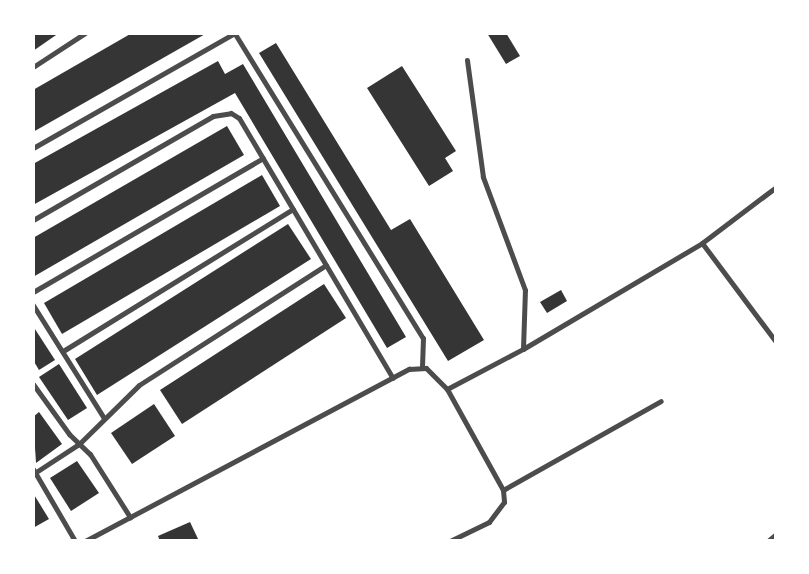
<!DOCTYPE html>
<style>
body{margin:0}
#map{position:relative;width:809px;height:574px;overflow:hidden;background:#fff;font-family:"Open Sans",sans-serif}
div>[style]{position:absolute}
.building>*{inset:0;background:#353535}
.service>*{height:5px;margin:-2.5px;padding:0 2.5px;transform-origin:2.5px;border-radius:2.5px;background:#4c4c4c}
span{translate:-50% -50%;white-space:nowrap;text-align:center;line-height:1.15;-webkit-text-stroke:7px #fff;paint-order:stroke}
.frame{position:absolute;inset:0;border:35px solid #fff;pointer-events:none}
</style>
<div id="map">
<div class="building">
<i style="clip-path:polygon(33px 33px,59px 33px,33px 51px)"></i>
<i style="clip-path:polygon(132px 33px,207px 33px,33px 132px,33px 90px)"></i>
<i style="clip-path:polygon(487px 33px,506px 33px,520px 56px,506px 64px)"></i>
<i style="clip-path:polygon(276px 43px,391px 230px,410px 219px,484px 340px,448px 361px,259px 53px)"></i>
<i style="clip-path:polygon(218px 61px,225px 74px,243px 64px,406px 337px,387px 348px,235px 93px,33px 205px,33px 164px)"></i>
<i style="clip-path:polygon(402px 66px,456px 151px,445px 158px,453px 171px,429px 186px,367px 88px)"></i>
<i style="clip-path:polygon(227px 126px,244px 155px,33px 277px,33px 238px)"></i>
<i style="clip-path:polygon(262px 175px,280px 206px,62px 334px,44px 303px)"></i>
<i style="clip-path:polygon(288px 224px,311px 259px,97px 395px,75px 359px)"></i>
<i style="clip-path:polygon(324px 284px,346px 318px,182px 424px,160px 390px)"></i>
<i style="clip-path:polygon(561px 290px,567px 301px,547px 313px,540px 302px)"></i>
<i style="clip-path:polygon(33px 326px,55px 360px,39px 370px,33px 360px)"></i>
<i style="clip-path:polygon(59px 364px,87px 408px,68px 420px,39px 377px)"></i>
<i style="clip-path:polygon(154px 404px,175px 436px,132px 464px,111px 433px)"></i>
<i style="clip-path:polygon(39px 412px,62px 444px,36px 463px,33px 417px)"></i>
<i style="clip-path:polygon(77px 461px,99px 493px,71px 511px,50px 478px)"></i>
<i style="clip-path:polygon(33px 493px,49px 519px,33px 528px)"></i>
<i style="clip-path:polygon(190px 522px,199px 541px,160px 541px,158px 536px)"></i>
</div>
<div class="service">
<i style="left:235px;top:34px;width:357px;rotate:58.3deg"></i>
<i style="left:423px;top:338px;width:29px;rotate:92deg"></i>
<i style="left:33px;top:67px;width:62px;rotate:-33.2deg"></i>
<i style="left:33px;top:148px;width:232px;rotate:-29.7deg"></i>
<i style="left:33px;top:220px;width:208px;rotate:-30deg"></i>
<i style="left:213px;top:116px;width:18px;rotate:-9deg"></i>
<i style="left:231px;top:113px;width:9px;rotate:32deg"></i>
<i style="left:239px;top:118px;width:302px;rotate:59.4deg"></i>
<i style="left:702px;top:243px;width:124px;rotate:53.2deg"></i>
<i style="left:33px;top:292px;width:266px;rotate:-30.2deg"></i>
<i style="left:33px;top:305px;width:133px;rotate:57.9deg"></i>
<i style="left:523px;top:349px;width:208px;rotate:-30.6deg"></i>
<i style="left:702px;top:243px;width:93px;rotate:-37.1deg"></i>
<i style="left:63px;top:351px;width:270px;rotate:-31.7deg"></i>
<i style="left:33px;top:384px;width:62px;rotate:54.2deg"></i>
<i style="left:69px;top:434px;width:29px;rotate:44deg"></i>
<i style="left:90px;top:454px;width:75px;rotate:57.6deg"></i>
<i style="left:447px;top:389px;width:115px;rotate:61deg"></i>
<i style="left:503px;top:490px;width:12px;rotate:85deg"></i>
<i style="left:504px;top:502px;width:25px;rotate:127deg"></i>
<i style="left:489px;top:522px;width:43px;rotate:154deg"></i>
<i style="left:33px;top:469px;width:83px;rotate:59.7deg"></i>
<i style="left:33px;top:474px;width:55px;rotate:-33.1deg"></i>
<i style="left:79px;top:444px;width:84px;rotate:-44.5deg"></i>
<i style="left:139px;top:385px;width:222px;rotate:-32.7deg"></i>
<i style="left:503px;top:490px;width:181px;rotate:-29.4deg"></i>
<i style="left:85px;top:541px;width:367px;rotate:-28deg"></i>
<i style="left:409px;top:369px;width:17px;rotate:-3deg"></i>
<i style="left:426px;top:368px;width:30px;rotate:45deg"></i>
<i style="left:447px;top:389px;width:86px;rotate:-27.8deg"></i>
<i style="left:523px;top:349px;width:59px;rotate:-88.1deg"></i>
<i style="left:525px;top:290px;width:121px;rotate:-110.4deg"></i>
<i style="left:483px;top:177px;width:118px;rotate:-97.8deg"></i>
<i style="left:768px;top:541px;width:11px;rotate:-41deg"></i>
</div>
<div class="frame"></div>
</div>
